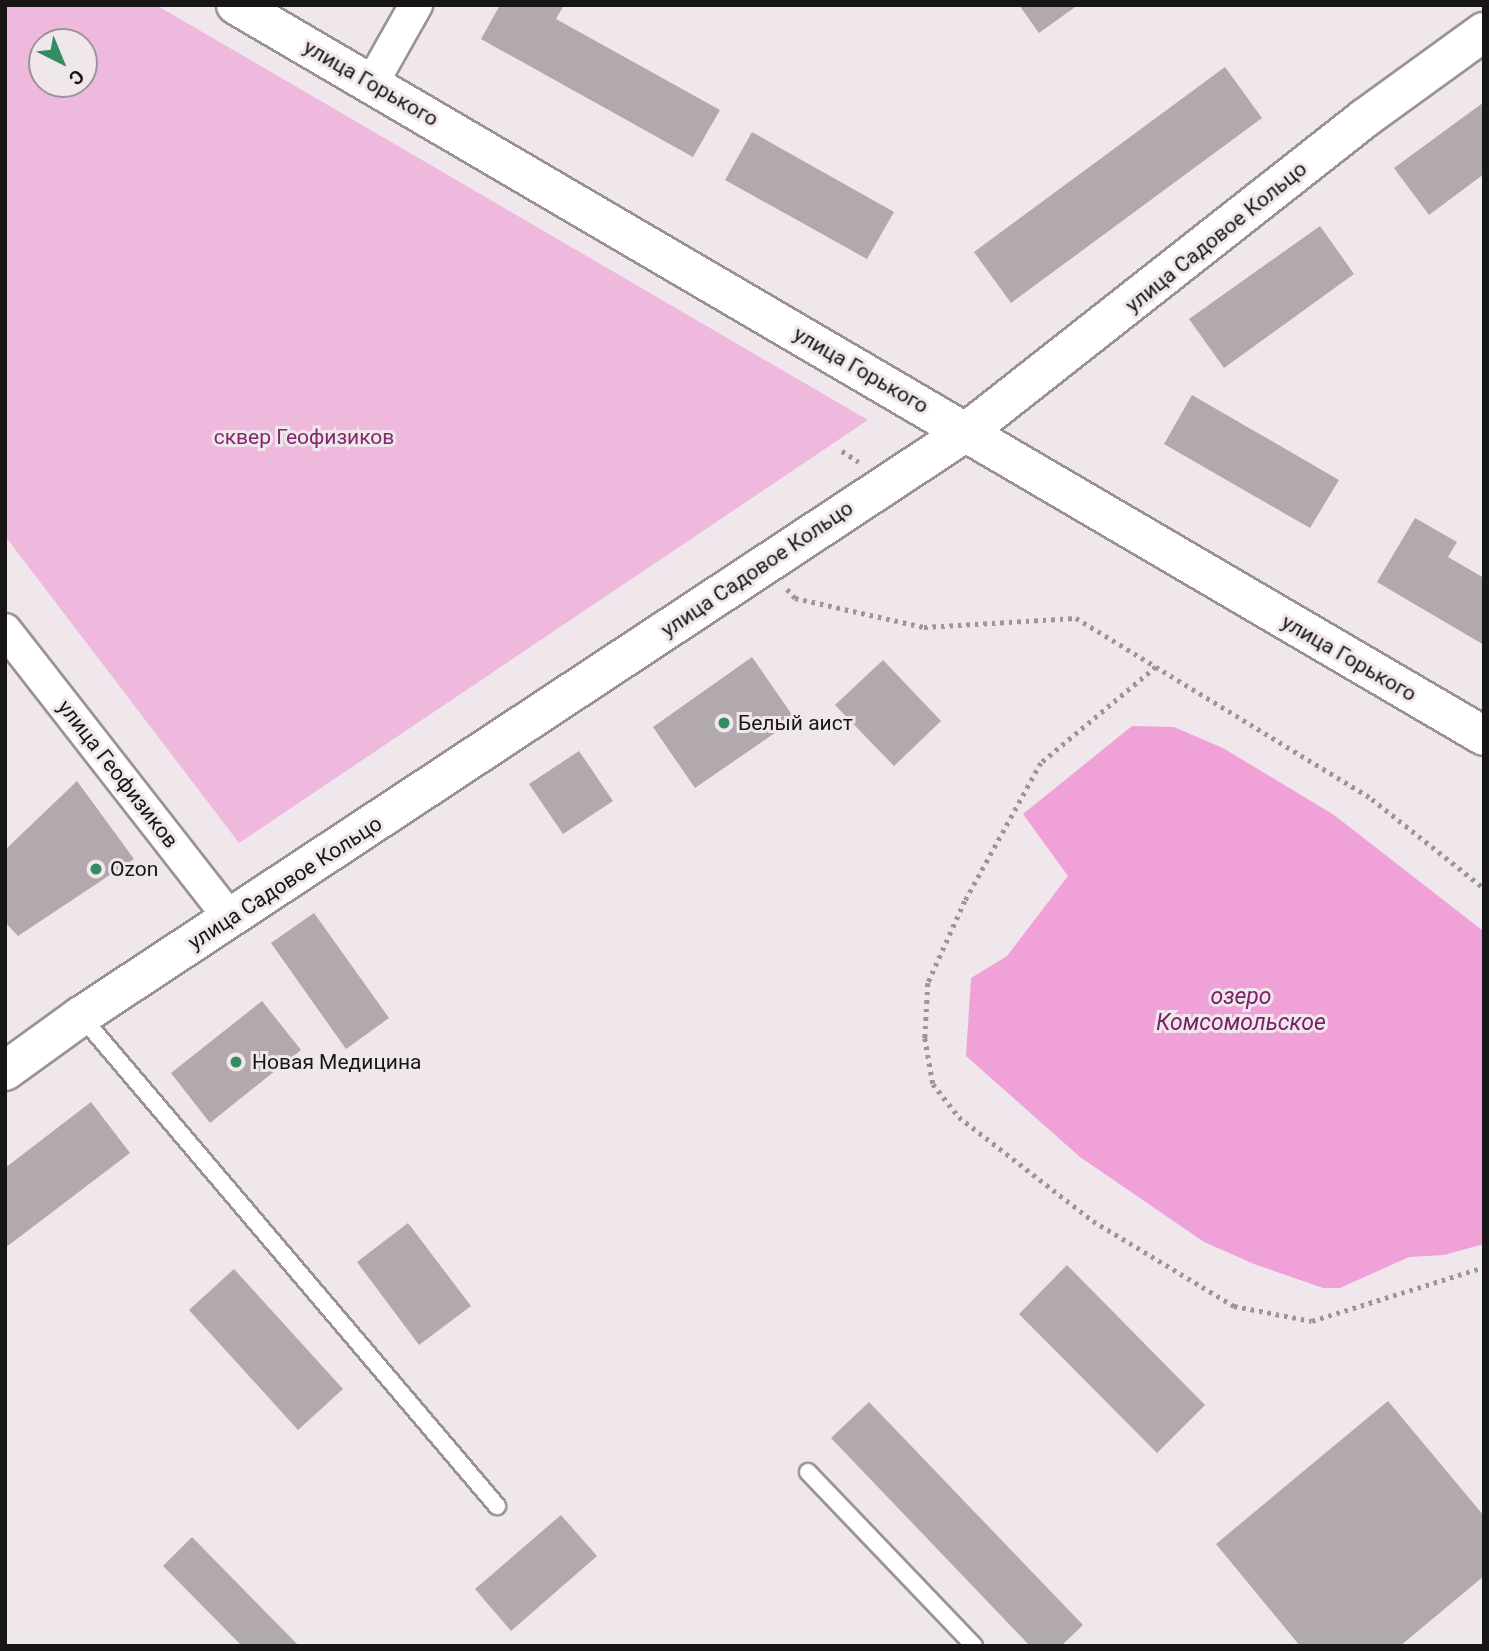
<!DOCTYPE html>
<meta charset="utf-8">
<style>
body{margin:0}
#map{position:relative;width:1489px;height:1651px;overflow:hidden;background:#f0e7ed;font-family:Roboto,sans-serif}
div>[style]{position:absolute}
.green>*{inset:0;background:#efb9dd}
.water>*{inset:0;background:#f0a1d7}
.building>*{inset:0;background:#b1a9ae}
.path>*{height:4.5px;margin-top:-2.25px;transform-origin:0;background:repeating-linear-gradient(90deg,#9c959a 0 3.5px,transparent 0 8.5px)}
.roads{filter:drop-shadow(2px 0 #9a9297) drop-shadow(-2px 0 #9a9297) drop-shadow(0 2px #9a9297) drop-shadow(0 -2px #9a9297)}
.lane>*{height:16px;margin:-8px;padding:0 8px;transform-origin:8px;border-radius:8px;background:#fff}
.street>*{height:32px;margin:-16px;padding:0 16px;transform-origin:16px;border-radius:16px;background:#fff}
.secondary>*{height:38px;margin:-19px;padding:0 19px;transform-origin:19px;border-radius:19px;background:#fff}
.dots>*{width:19px;height:19px;translate:-50% -50%;box-sizing:border-box;border:4px solid #f0e7ed;border-radius:50%}
span{translate:-50% -50%;white-space:nowrap;text-align:center;line-height:1.15;-webkit-text-stroke:6px #f0e7ed;paint-order:stroke}
.street-label{font-size:21px;color:#181517}
.park-label{font-size:21px;color:#81286b}
.poi-label{font-size:21px;color:#181517}
.left{translate:0 -50%;text-align:left}
.water-label{font-size:23px;color:#791f64;font-style:italic}
.frame{position:absolute;inset:0;border:7px solid #181517;pointer-events:none}
.north{position:absolute;left:28px;top:28px;width:70px;height:70px;box-sizing:border-box;background:#f0e7ed;border:2px solid #9a9397;border-radius:50%;rotate:137deg;font-size:19px;font-weight:700;line-height:28px;text-align:center;color:#181517}
.north::after{content:'';display:block;margin:auto;width:24px;height:32px;background:#348d62;clip-path:polygon(50% 0,100% 100%,50% 72%,0 100%)}
</style>
<div id="map">
<div class="green">
<i style="clip-path:polygon(evenodd,5px 5px,156px 5px,868px 420px,239px 843px,5px 536px,5px 5px,42px 42px,84px 42px,84px 84px,42px 84px,42px 42px)"></i>
</div>
<div class="water">
<i style="clip-path:polygon(1132px 726px,1174px 727px,1223px 748px,1334px 815px,1482px 930px,1484px 1244px,1444px 1255px,1409px 1257px,1340px 1288px,1323px 1288px,1254px 1264px,1204px 1242px,1080px 1157px,966px 1056px,971px 978px,1007px 956px,1068px 876px,1023px 814px)"></i>
</div>
<div class="building">
<i style="clip-path:polygon(500px 5px,564px 5px,556px 19px,720px 110px,693px 157px,481px 39px)"></i>
<i style="clip-path:polygon(1019px 5px,1078px 5px,1039px 33px)"></i>
<i style="clip-path:polygon(1225px 67px,1262px 118px,1011px 303px,974px 252px)"></i>
<i style="clip-path:polygon(1484px 102px,1484px 174px,1429px 215px,1394px 168px)"></i>
<i style="clip-path:polygon(752px 132px,894px 212px,867px 259px,725px 180px)"></i>
<i style="clip-path:polygon(1320px 226px,1354px 274px,1224px 368px,1189px 319px)"></i>
<i style="clip-path:polygon(1192px 395px,1339px 480px,1310px 528px,1164px 444px)"></i>
<i style="clip-path:polygon(1415px 518px,1457px 542px,1448px 557px,1484px 578px,1484px 645px,1377px 582px)"></i>
<i style="clip-path:polygon(752px 657px,795px 719px,695px 788px,653px 727px)"></i>
<i style="clip-path:polygon(883px 660px,941px 721px,894px 766px,835px 705px)"></i>
<i style="clip-path:polygon(579px 751px,613px 801px,563px 834px,529px 784px)"></i>
<i style="clip-path:polygon(77px 781px,134px 859px,18px 936px,5px 922px,5px 850px)"></i>
<i style="clip-path:polygon(314px 913px,389px 1018px,346px 1049px,271px 943px)"></i>
<i style="clip-path:polygon(262px 1001px,301px 1050px,210px 1123px,171px 1073px)"></i>
<i style="clip-path:polygon(91px 1102px,130px 1153px,5px 1248px,5px 1168px)"></i>
<i style="clip-path:polygon(408px 1223px,471px 1306px,419px 1345px,357px 1262px)"></i>
<i style="clip-path:polygon(1067px 1265px,1205px 1405px,1157px 1453px,1019px 1314px)"></i>
<i style="clip-path:polygon(234px 1269px,343px 1389px,298px 1430px,189px 1310px)"></i>
<i style="clip-path:polygon(1388px 1401px,1484px 1516px,1484px 1576px,1400px 1646px,1300px 1646px,1216px 1544px)"></i>
<i style="clip-path:polygon(869px 1402px,1083px 1625px,1061px 1646px,1030px 1646px,831px 1438px)"></i>
<i style="clip-path:polygon(561px 1515px,597px 1556px,511px 1631px,475px 1589px)"></i>
<i style="clip-path:polygon(192px 1537px,299px 1646px,242px 1646px,163px 1566px)"></i>
</div>
<div class="path">
<i style="left:842px;top:451px;width:20px;rotate:33deg"></i>
<i style="left:787px;top:589px;width:12px;rotate:48deg"></i>
<i style="left:795px;top:598px;width:132px;rotate:12.7deg"></i>
<i style="left:924px;top:627px;width:152px;rotate:-3.4deg"></i>
<i style="left:1076px;top:618px;width:347px;rotate:31.4deg"></i>
<i style="left:1372px;top:799px;width:143px;rotate:38.5deg"></i>
<i style="left:1156px;top:667px;width:150px;rotate:140.1deg"></i>
<i style="left:1041px;top:763px;width:158px;rotate:118.8deg"></i>
<i style="left:965px;top:901px;width:90px;rotate:114.3deg"></i>
<i style="left:928px;top:983px;width:55px;rotate:93.1deg"></i>
<i style="left:925px;top:1038px;width:47px;rotate:80.1deg"></i>
<i style="left:933px;top:1084px;width:42px;rotate:51.8deg"></i>
<i style="left:959px;top:1117px;width:170px;rotate:37.8deg"></i>
<i style="left:1093px;top:1221px;width:165px;rotate:31.1deg"></i>
<i style="left:1234px;top:1306px;width:79px;rotate:10.9deg"></i>
<i style="left:1312px;top:1321px;width:180px;rotate:-17.4deg"></i>
</div>
<div class="roads">
<div class="lane">
<i style="left:81px;top:1016px;width:643px;rotate:49.67deg"></i>
<i style="left:808px;top:1472px;width:240px;rotate:46.3deg"></i>
</div>
<div class="street">
<i style="left:372px;top:83px;width:90px;rotate:-60.6deg"></i>
<i style="left:5px;top:630px;width:367px;rotate:52deg"></i>
</div>
<div class="secondary">
<i style="left:236px;top:5px;width:1446px;rotate:30.36deg"></i>
<i style="left:5px;top:1071px;width:94px;rotate:-35.9deg"></i>
<i style="left:81px;top:1016px;width:1060px;rotate:-33.42deg"></i>
<i style="left:966px;top:432px;width:508px;rotate:-38.2deg"></i>
<i style="left:1365px;top:118px;width:147px;rotate:-35.9deg"></i>
</div>
</div>
<div class="dots">
<i style="left:724px;top:723px;background:#348d62"></i>
<i style="left:96px;top:869px;background:#348d62"></i>
<i style="left:236px;top:1062px;background:#348d62"></i>
</div>
<div class="street-label">
<span style="left:371px;top:83px;rotate:30deg">улица Горького</span>
<span style="left:1216px;top:237px;rotate:-39deg">улица Садовое Кольцо</span>
<span style="left:861px;top:370px;rotate:30deg">улица Горького</span>
<span style="left:757px;top:569px;rotate:-34deg">улица Садовое Кольцо</span>
<span style="left:1349px;top:658px;rotate:30deg">улица Горького</span>
<span style="left:118px;top:774px;rotate:52deg">улица Геофизиков</span>
<span style="left:285px;top:883px;rotate:-33deg">улица Садовое Кольцо</span>
</div>
<div class="park-label">
<span style="left:304px;top:437px">cквер Геофизиков</span>
</div>
<div class="poi-label">
<span class="left" style="left:738px;top:723px">Белый аист</span>
<span class="left" style="left:110px;top:869px">Ozon</span>
<span class="left" style="left:252px;top:1062px">Новая Медицина</span>
</div>
<div class="water-label">
<span style="left:1241px;top:1010px">озеро<br>Комсомольское</span>
</div>
<div class="frame"></div>
<div class="north">С</div>
</div>
